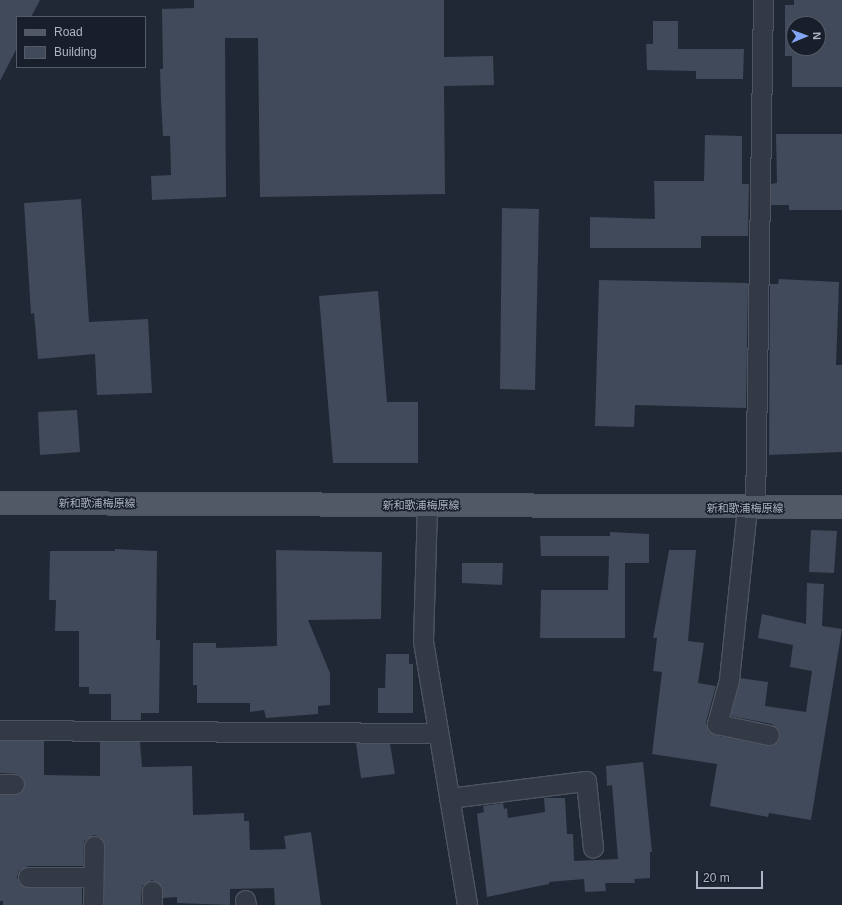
<!DOCTYPE html>
<meta charset="utf-8">
<style>
body{margin:0}
#map{position:relative;width:842px;height:905px;overflow:hidden;background:#202735;font-family:Arial,"Noto Sans JP",sans-serif}
div>[style]{position:absolute}
.building>*{inset:0;background:#414a5a}
.roads{filter:drop-shadow(1px 0 #4e5461) drop-shadow(-1px 0 #4e5461) drop-shadow(0 1px #4e5461) drop-shadow(0 -1px #4e5461)}
.street>*{height:19px;margin:-9.5px;padding:0 9.5px;transform-origin:9.5px;border-radius:9.5px;background:#333945}
.primary>*{height:22px;margin:-11px;padding:0 11px;transform-origin:11px;border-radius:11px;background:#515866}
span{translate:-50% -50%;white-space:nowrap;text-align:center;line-height:1.15;-webkit-text-stroke:3px #191f2a;paint-order:stroke}
.street-label{font-size:11px;color:#adb4c3}
.legend{position:absolute;left:16px;top:16px;width:130px;height:52px;box-sizing:border-box;background:#191f2a;border:1px solid #545b67;margin:0;padding:5px 7px;list-style:none;font-size:12px;color:#adb4c3}
.legend li{display:flex;align-items:center;gap:8px;height:20px}
.legend b{width:20px;border:1px solid #545b67}
.north{position:absolute;left:786px;top:16px;width:40px;height:40px;box-sizing:border-box;background:#191f2a;border:1px solid #545b67;border-radius:50%;rotate:89deg;font-size:11px;font-weight:700;line-height:16px;text-align:center;color:#adb4c3}
.north::after{content:'';display:block;margin:auto;width:14px;height:18px;background:#82a6f3;clip-path:polygon(50% 0,100% 100%,50% 72%,0 100%)}
.scale{position:absolute;left:696px;top:871px;width:67px;height:18px;box-sizing:border-box;border:2px solid #adb4c3;border-top:0;padding-left:5px;font-size:12px;line-height:14px;white-space:nowrap;color:#adb4c3;-webkit-text-stroke:3px #191f2a;paint-order:stroke}
</style>
<div id="map">
<div class="building">
<i style="clip-path:polygon(0 0,40px 0,31px 17px,17px 17px,17px 48px,0 81px)"></i>
<i style="clip-path:polygon(194px 0,444px 0,444px 57px,493px 56px,494px 85px,444px 86px,445px 194px,260px 197px,258px 38px,225px 38px,226px 197px,152px 200px,151px 176px,171px 175px,170px 136px,163px 136px,161px 101px,160px 69px,163px 69px,162px 9px,194px 8px)"></i>
<i style="clip-path:polygon(evenodd,794px 0,842px 0,842px 87px,792px 87px,792px 56px,785px 56px,785px 5px,794px 5px,794px 0,794px 24px,818px 24px,818px 48px,794px 48px,794px 24px)"></i>
<i style="clip-path:polygon(653px 21px,678px 21px,678px 49px,744px 49px,743px 79px,696px 79px,696px 71px,647px 70px,646px 44px,653px 44px)"></i>
<i style="clip-path:polygon(776px 134px,842px 134px,842px 210px,789px 210px,789px 205px,771px 205px,771px 184px,777px 183px)"></i>
<i style="clip-path:polygon(705px 135px,742px 136px,742px 184px,749px 184px,748px 236px,701px 236px,701px 248px,590px 248px,590px 217px,655px 219px,654px 181px,704px 181px)"></i>
<i style="clip-path:polygon(81px 199px,89px 322px,148px 319px,152px 393px,97px 395px,95px 354px,38px 359px,34px 313px,31px 314px,24px 203px)"></i>
<i style="clip-path:polygon(502px 208px,539px 209px,535px 390px,500px 389px)"></i>
<i style="clip-path:polygon(779px 279px,839px 282px,836px 365px,842px 365px,842px 452px,769px 455px,770px 284px,778px 284px)"></i>
<i style="clip-path:polygon(599px 280px,748px 283px,746px 408px,635px 405px,634px 427px,595px 426px)"></i>
<i style="clip-path:polygon(378px 291px,387px 402px,418px 402px,418px 463px,333px 463px,319px 296px)"></i>
<i style="clip-path:polygon(77px 410px,80px 452px,40px 455px,38px 412px)"></i>
<i style="clip-path:polygon(811px 530px,837px 531px,834px 573px,809px 572px)"></i>
<i style="clip-path:polygon(610px 532px,649px 534px,649px 563px,625px 563px,625px 638px,540px 638px,541px 590px,608px 590px,609px 556px,541px 556px,540px 536px,610px 536px)"></i>
<i style="clip-path:polygon(115px 549px,157px 551px,156px 640px,160px 640px,159px 713px,141px 713px,141px 720px,111px 720px,111px 694px,89px 694px,89px 687px,79px 687px,79px 631px,55px 631px,56px 600px,49px 600px,50px 551px,115px 551px)"></i>
<i style="clip-path:polygon(276px 550px,382px 552px,381px 619px,308px 620px,330px 673px,330px 705px,318px 706px,318px 714px,266px 718px,264px 710px,250px 712px,250px 703px,197px 703px,197px 685px,193px 685px,193px 643px,216px 643px,216px 648px,277px 646px)"></i>
<i style="clip-path:polygon(669px 550px,696px 550px,688px 641px,704px 643px,698px 683px,716px 686px,706px 722px,709px 732px,715px 735px,767px 746px,773px 745px,780px 738px,779px 731px,772px 724px,731px 716px,740px 678px,768px 682px,765px 706px,806px 712px,812px 671px,790px 667px,793px 645px,758px 638px,762px 614px,806px 624px,807px 583px,824px 584px,822px 626px,842px 629px,811px 820px,769px 813px,768px 817px,710px 806px,717px 764px,652px 754px,662px 672px,653px 671px,657px 638px,653px 638px)"></i>
<i style="clip-path:polygon(462px 563px,503px 563px,502px 585px,462px 583px)"></i>
<i style="clip-path:polygon(386px 654px,409px 654px,409px 664px,413px 664px,413px 713px,378px 713px,378px 688px,385px 688px)"></i>
<i style="clip-path:polygon(0 741px,44px 741px,44px 775px,100px 776px,100px 742px,140px 742px,142px 767px,192px 766px,193px 815px,244px 813px,244px 821px,249px 821px,250px 850px,286px 849px,284px 836px,311px 832px,321px 905px,275px 905px,274px 888px,230px 889px,230px 905px,177px 903px,177px 897px,163px 898px,161px 885px,152px 880px,142px 886px,141px 905px,104px 905px,105px 846px,100px 837px,94px 835px,84px 841px,83px 866px,28px 866px,19px 871px,17px 877px,19px 883px,28px 888px,82px 888px,82px 905px,3px 905px,3px 901px,0 901px,0 795px,19px 794px,25px 784px,19px 774px,0 773px)"></i>
<i style="clip-path:polygon(356px 743px,390px 744px,395px 774px,361px 778px)"></i>
<i style="clip-path:polygon(643px 762px,652px 852px,650px 852px,650px 878px,634px 879px,635px 883px,605px 883px,606px 891px,585px 892px,584px 879px,549px 882px,549px 884px,487px 897px,477px 814px,484px 812px,483px 806px,503px 803px,504px 809px,507px 808px,508px 818px,545px 812px,544px 798px,565px 798px,567px 834px,573px 834px,574px 861px,618px 859px,612px 785px,607px 786px,606px 766px)"></i>
</div>
<div class="roads">
<div class="street">
<i style="left:427px;top:506px;width:135px;rotate:91.7deg"></i>
<i style="left:423px;top:641px;width:268px;rotate:80.5deg"></i>
<i style="left:747px;top:508px;width:173px;rotate:96deg"></i>
<i style="left:729px;top:680px;width:46px;rotate:105.3deg"></i>
<i style="left:717px;top:724px;width:53px;rotate:11.9deg"></i>
<i style="left:755px;top:508px;width:508px;rotate:-89.1deg"></i>
<i style="left:0;top:730px;width:438px;rotate:0.4deg"></i>
<i style="left:0;top:784px;width:14px"></i>
<i style="left:449px;top:798px;width:138px;rotate:-7.1deg"></i>
<i style="left:586px;top:781px;width:67px;rotate:84deg"></i>
<i style="left:28px;top:877px;width:65px"></i>
<i style="left:245px;top:900px;width:5px;rotate:79deg"></i>
<i style="left:93px;top:905px;width:59px;rotate:-89deg"></i>
<i style="left:152px;top:905px;width:14px;rotate:-90deg"></i>
</div>
<div class="primary">
<i style="left:0;top:503px;width:842px;rotate:0.27deg"></i>
</div>
</div>
<div class="street-label">
<span style="left:97px;top:503px">新和歌浦梅原線</span>
<span style="left:421px;top:505px">新和歌浦梅原線</span>
<span style="left:745px;top:508px">新和歌浦梅原線</span>
</div>
<ul class="legend">
<li><b style="height:5px;background:#515866"></b>Road</li>
<li><b style="height:11px;background:#414a5a"></b>Building</li>
</ul>
<div class="north">N</div>
<div class="scale">20 m</div>
</div>
